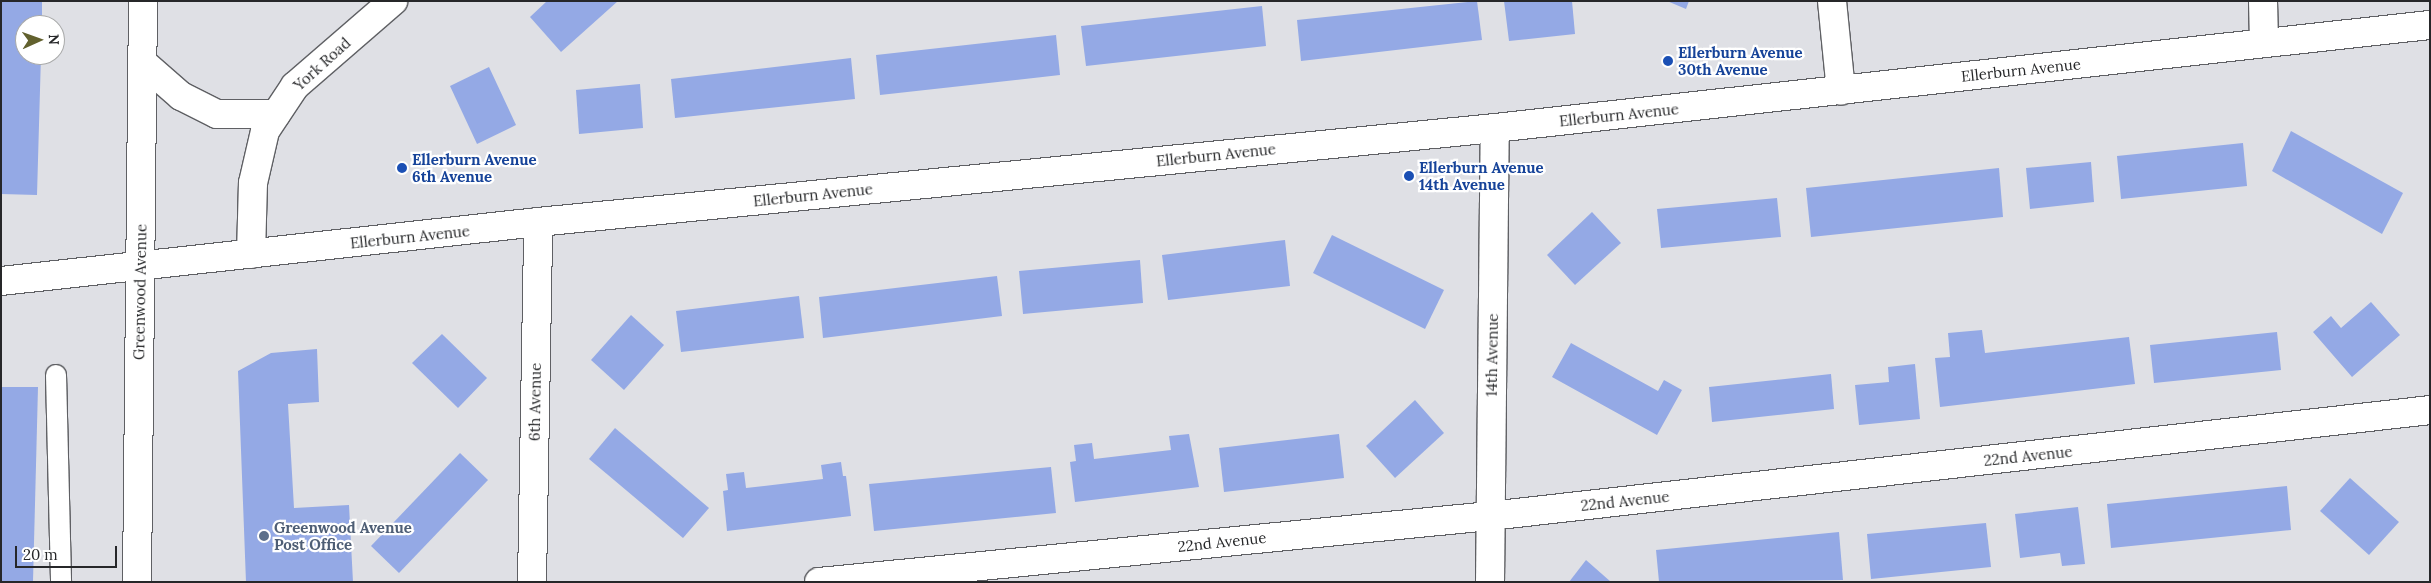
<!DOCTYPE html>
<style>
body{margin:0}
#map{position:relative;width:2431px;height:583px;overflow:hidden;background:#dfe0e5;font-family:Lora,serif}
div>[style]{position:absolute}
.building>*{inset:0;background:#94a9e5}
.roads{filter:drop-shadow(1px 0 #5f6064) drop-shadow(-1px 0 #5f6064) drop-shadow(0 1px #5f6064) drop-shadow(0 -1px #5f6064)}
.service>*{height:20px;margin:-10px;padding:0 10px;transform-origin:10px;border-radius:10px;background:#fff}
.minor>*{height:28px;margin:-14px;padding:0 14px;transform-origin:14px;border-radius:14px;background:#fff}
.tertiary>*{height:28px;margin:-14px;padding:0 14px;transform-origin:14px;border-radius:14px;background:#fff}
.dots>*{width:14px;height:14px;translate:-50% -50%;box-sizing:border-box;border:2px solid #fff;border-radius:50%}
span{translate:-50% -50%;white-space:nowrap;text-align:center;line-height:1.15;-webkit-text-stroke:4.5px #fff;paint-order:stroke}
.transit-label{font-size:15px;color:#164399;font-weight:700}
.left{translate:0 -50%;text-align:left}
.street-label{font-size:15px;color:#262729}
.service-label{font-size:15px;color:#4e5e75;font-weight:700}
.frame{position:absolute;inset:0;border:2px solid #262729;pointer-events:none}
.north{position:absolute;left:15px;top:15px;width:50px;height:50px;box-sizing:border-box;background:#fff;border:1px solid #a8a9a9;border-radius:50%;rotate:88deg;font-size:14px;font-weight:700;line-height:20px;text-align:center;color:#262729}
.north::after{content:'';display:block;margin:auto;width:18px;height:22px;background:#62612e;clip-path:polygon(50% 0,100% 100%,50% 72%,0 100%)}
.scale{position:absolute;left:15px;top:546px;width:102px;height:22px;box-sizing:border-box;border:2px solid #262729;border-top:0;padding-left:6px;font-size:15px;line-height:18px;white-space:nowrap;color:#262729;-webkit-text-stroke:4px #fff;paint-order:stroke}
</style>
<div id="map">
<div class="building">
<i style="clip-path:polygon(1px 1px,42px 1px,42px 25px,25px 25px,25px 55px,41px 55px,37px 195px,1px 194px)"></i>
<i style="clip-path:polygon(547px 1px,618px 1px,561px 52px,530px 17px)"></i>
<i style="clip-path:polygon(1477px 1px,1482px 40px,1301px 61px,1297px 20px)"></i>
<i style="clip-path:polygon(1504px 1px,1572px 1px,1575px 34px,1509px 41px)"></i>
<i style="clip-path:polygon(1667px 1px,1689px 1px,1686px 9px)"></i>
<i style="clip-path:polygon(1262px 6px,1266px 46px,1086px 66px,1081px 26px)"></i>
<i style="clip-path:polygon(1056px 35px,1060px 75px,880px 95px,876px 55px)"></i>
<i style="clip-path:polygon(851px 58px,855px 99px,675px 118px,671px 79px)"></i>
<i style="clip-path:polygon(489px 67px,516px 125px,477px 144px,450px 86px)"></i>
<i style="clip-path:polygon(640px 84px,643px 128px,579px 134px,576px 90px)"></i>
<i style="clip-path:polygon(2291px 131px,2403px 193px,2382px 234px,2272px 171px)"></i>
<i style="clip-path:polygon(2243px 143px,2247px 186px,2121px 199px,2117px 156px)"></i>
<i style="clip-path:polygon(2091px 162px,2094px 202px,2030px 209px,2026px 168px)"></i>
<i style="clip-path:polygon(1999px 168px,2003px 217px,1811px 237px,1806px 188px)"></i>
<i style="clip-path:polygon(1777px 198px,1781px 237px,1661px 248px,1657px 209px)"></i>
<i style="clip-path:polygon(1592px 212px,1621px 243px,1575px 285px,1547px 255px)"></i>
<i style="clip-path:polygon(1332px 235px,1444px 290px,1425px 329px,1313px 273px)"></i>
<i style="clip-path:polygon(1285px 240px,1290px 286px,1168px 300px,1162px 255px)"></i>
<i style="clip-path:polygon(1140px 260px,1143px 303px,1023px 314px,1019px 271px)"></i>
<i style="clip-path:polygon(997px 276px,1002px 316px,823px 338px,819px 297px)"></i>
<i style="clip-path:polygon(799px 296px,804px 338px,681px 352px,676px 311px)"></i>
<i style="clip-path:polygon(2371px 302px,2400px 335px,2352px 377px,2313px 332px,2331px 316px,2341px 328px)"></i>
<i style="clip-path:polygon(631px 315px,664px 345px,624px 390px,591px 360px)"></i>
<i style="clip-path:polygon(1982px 330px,1985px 353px,2129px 337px,2135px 384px,1940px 407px,1935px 358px,1950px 357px,1948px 333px)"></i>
<i style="clip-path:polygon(2277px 332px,2281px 370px,2154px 383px,2150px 345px)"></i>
<i style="clip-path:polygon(442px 334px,487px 378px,458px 408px,412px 363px)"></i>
<i style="clip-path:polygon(1571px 343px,1658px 391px,1664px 380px,1682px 390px,1657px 435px,1552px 377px)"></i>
<i style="clip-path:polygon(317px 349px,319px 402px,288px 404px,294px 508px,349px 505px,353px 582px,246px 582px,238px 371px,271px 353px)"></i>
<i style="clip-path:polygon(1915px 364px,1920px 419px,1859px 425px,1855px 385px,1889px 382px,1888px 367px)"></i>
<i style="clip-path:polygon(1831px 374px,1834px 409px,1712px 422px,1709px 387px)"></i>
<i style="clip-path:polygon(1px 387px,38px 387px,33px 582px,1px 582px)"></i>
<i style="clip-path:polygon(1415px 400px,1444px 433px,1395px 478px,1366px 446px)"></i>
<i style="clip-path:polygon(615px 428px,709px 508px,683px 538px,589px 459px)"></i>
<i style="clip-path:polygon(1189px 434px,1199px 487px,1075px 502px,1070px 462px,1076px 461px,1074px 445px,1092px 443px,1094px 459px,1171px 450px,1169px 436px)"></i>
<i style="clip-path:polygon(1339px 434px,1344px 478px,1224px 492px,1219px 448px)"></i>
<i style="clip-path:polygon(460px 453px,488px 480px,399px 573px,371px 546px)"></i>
<i style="clip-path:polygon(841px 462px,843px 476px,846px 476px,851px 516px,727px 531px,723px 491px,728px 490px,726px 474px,744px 472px,746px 488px,823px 479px,821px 465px)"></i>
<i style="clip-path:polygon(1051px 467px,1056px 513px,874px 531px,869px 484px)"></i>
<i style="clip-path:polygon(2350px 478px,2399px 522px,2369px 555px,2320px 511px)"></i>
<i style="clip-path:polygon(2287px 486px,2291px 530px,2111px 548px,2107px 504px)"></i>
<i style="clip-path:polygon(2078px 507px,2085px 564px,2062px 566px,2060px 553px,2020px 558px,2015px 514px)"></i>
<i style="clip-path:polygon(1986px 523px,1991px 567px,1871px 579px,1867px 534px)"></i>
<i style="clip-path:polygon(1839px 532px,1843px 580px,1659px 582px,1656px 550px)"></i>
<i style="clip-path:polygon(1586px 560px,1611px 582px,1569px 582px)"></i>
</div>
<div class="roads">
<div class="service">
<i style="left:56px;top:375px;width:207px;rotate:88.6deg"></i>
</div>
<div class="minor">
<i style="left:1832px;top:1px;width:90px;rotate:84.3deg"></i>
<i style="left:2263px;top:1px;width:42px;rotate:88.6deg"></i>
<i style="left:142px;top:62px;width:52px;rotate:41.1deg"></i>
<i style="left:181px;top:96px;width:40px;rotate:26.6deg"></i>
<i style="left:217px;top:114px;width:59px"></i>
<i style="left:251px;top:254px;width:71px;rotate:-88.4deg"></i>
<i style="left:253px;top:183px;width:53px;rotate:-77deg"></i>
<i style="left:265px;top:131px;width:54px;rotate:-56.3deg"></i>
<i style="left:295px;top:86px;width:130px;rotate:-40.9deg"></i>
<i style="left:1px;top:281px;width:540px;rotate:-6.27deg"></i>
<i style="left:538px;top:222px;width:962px;rotate:-5.61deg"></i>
<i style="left:1495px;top:128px;width:941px;rotate:-6.29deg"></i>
<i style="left:532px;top:582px;width:360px;rotate:-89deg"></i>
<i style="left:819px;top:582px;width:674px;rotate:-5.62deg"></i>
<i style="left:1490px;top:516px;width:946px;rotate:-6.43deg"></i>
<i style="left:1490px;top:582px;width:454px;rotate:-89.4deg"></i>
</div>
<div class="tertiary">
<i style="left:137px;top:582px;width:581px;rotate:-89.41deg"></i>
</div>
</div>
<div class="dots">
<i style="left:1668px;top:61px;background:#1a4fb4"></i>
<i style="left:402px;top:168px;background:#1a4fb4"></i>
<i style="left:1409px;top:176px;background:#1a4fb4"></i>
<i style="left:264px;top:536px;background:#5c6f8a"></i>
</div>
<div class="transit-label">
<span class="left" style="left:1678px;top:61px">Ellerburn Avenue<br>30th Avenue</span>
<span class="left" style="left:412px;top:168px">Ellerburn Avenue<br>6th Avenue</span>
<span class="left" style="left:1419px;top:176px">Ellerburn Avenue<br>14th Avenue</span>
</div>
<div class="street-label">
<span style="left:322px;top:64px;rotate:-42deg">York Road</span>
<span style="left:2021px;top:70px;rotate:-6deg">Ellerburn Avenue</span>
<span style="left:1619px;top:115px;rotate:-6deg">Ellerburn Avenue</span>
<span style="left:1216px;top:155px;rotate:-6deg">Ellerburn Avenue</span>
<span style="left:813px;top:195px;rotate:-6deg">Ellerburn Avenue</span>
<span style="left:410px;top:237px;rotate:-6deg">Ellerburn Avenue</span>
<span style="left:140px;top:292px;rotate:-89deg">Greenwood Avenue</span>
<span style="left:1492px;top:355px;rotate:-89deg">14th Avenue</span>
<span style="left:535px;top:402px;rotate:-89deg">6th Avenue</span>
<span style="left:2028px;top:456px;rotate:-6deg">22nd Avenue</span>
<span style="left:1625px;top:501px;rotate:-6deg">22nd Avenue</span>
<span style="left:1222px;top:542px;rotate:-6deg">22nd Avenue</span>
</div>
<div class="service-label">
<span class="left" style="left:274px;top:536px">Greenwood Avenue<br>Post Office</span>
</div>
<div class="frame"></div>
<div class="north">N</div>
<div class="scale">20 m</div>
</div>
